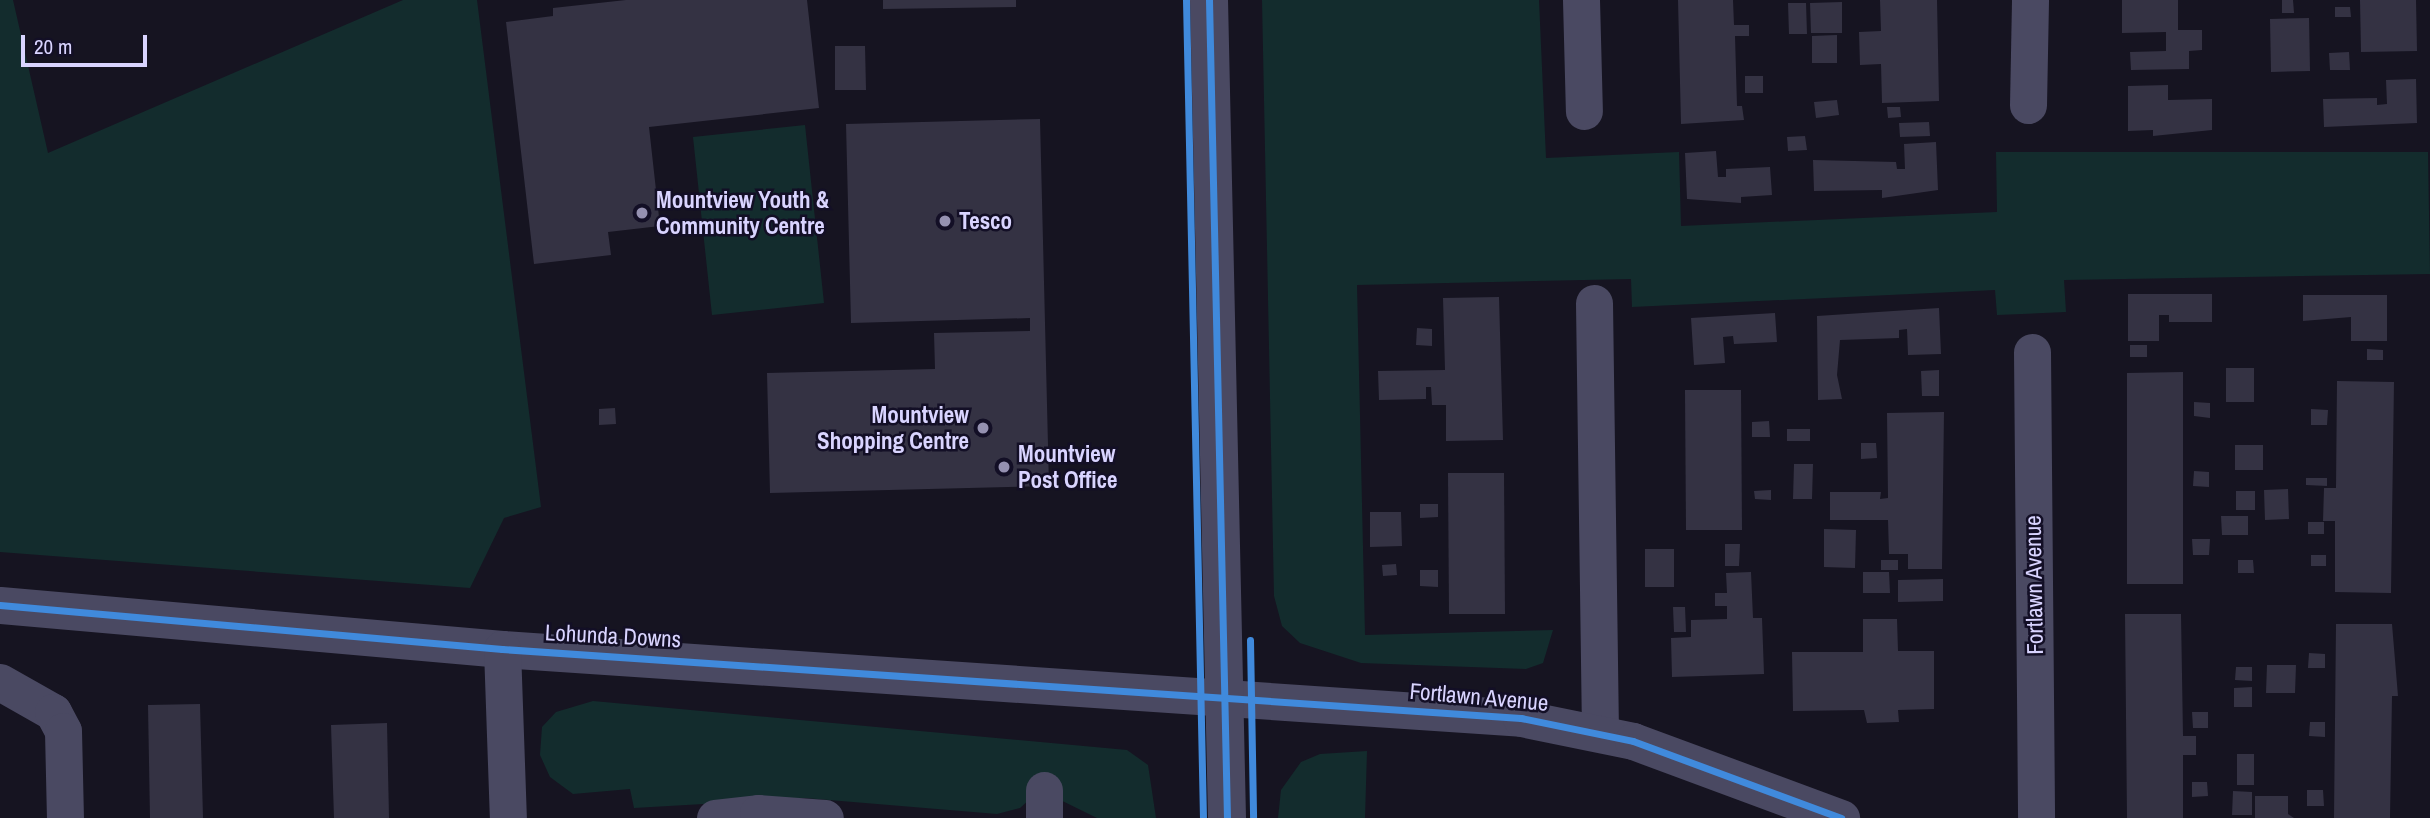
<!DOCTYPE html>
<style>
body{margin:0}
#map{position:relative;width:2430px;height:818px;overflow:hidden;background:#161421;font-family:"Archivo Narrow",sans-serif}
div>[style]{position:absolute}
.green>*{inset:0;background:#132c2d}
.building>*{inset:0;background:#343243}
.minor>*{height:37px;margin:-18.5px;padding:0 18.5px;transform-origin:18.5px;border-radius:18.5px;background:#4a4962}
.tertiary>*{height:38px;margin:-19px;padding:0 19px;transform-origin:19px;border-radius:19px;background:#4a4962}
.cycleway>*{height:7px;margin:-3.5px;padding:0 3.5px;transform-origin:3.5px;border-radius:3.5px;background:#408adc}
.dots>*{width:19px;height:19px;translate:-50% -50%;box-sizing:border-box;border:4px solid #130f26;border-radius:50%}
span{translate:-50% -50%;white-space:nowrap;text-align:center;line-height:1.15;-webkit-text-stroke:5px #130f26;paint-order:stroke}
.poi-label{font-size:23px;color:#d9d4ff;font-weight:700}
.left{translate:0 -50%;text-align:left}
.right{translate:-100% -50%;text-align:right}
.street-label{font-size:23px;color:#d9d4ff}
.scale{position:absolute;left:21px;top:35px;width:126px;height:32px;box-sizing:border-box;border:4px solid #d9d4ff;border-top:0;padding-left:9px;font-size:21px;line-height:24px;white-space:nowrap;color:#d9d4ff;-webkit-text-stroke:5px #130f26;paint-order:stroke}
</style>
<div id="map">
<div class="green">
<i style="clip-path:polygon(0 0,13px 0,48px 153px,403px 0,477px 0,541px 507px,504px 518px,470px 588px,0 552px)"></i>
<i style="clip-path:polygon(1262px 0,1539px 0,1546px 158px,1679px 152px,1681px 226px,1997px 212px,1996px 152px,2428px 152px,2430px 274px,2064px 280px,2066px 312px,1997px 315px,1995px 290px,1632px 307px,1631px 279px,1357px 285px,1365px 635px,1553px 630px,1543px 663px,1526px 669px,1361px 663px,1300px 643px,1282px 626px,1274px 596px)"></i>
<i style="clip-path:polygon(805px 125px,824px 303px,712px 315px,693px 137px)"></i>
<i style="clip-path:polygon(593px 701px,1127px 750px,1148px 765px,1156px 818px,1097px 818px,1040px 790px,1020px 808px,997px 814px,805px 798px,634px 808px,630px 789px,573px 794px,550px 777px,540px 755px,542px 727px,556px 712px)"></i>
<i style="clip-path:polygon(1367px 751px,1365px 818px,1278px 818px,1281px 790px,1301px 762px,1320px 754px)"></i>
</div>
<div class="building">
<i style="clip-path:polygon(626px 0,807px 0,819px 108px,649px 127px,660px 226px,608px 232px,611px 255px,534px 264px,506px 22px,553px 16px,553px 8px)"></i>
<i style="clip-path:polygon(883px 0,1016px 0,1016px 7px,883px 9px)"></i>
<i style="clip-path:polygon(1678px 0,1733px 0,1734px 25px,1749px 25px,1749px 36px,1735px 36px,1737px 106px,1742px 106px,1744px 120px,1681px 124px)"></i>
<i style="clip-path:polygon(1880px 0,1937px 0,1939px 101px,1882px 103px,1881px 64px,1860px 65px,1859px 32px,1881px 31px)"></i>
<i style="clip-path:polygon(2122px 0,2178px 0,2178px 30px,2202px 30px,2202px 50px,2189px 51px,2189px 69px,2131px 70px,2130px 52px,2166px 51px,2166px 32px,2122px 33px)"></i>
<i style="clip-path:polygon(2282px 0,2293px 0,2294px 13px,2282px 13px)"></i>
<i style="clip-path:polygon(2360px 0,2416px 0,2417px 51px,2361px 52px)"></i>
<i style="clip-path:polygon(1842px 2px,1842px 33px,1811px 33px,1810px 3px)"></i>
<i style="clip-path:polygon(1788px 3px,1806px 3px,1807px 34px,1789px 34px)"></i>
<i style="clip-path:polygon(2335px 7px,2350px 7px,2351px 17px,2335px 17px)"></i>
<i style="clip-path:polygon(2309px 18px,2310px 71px,2271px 72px,2270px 19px)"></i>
<i style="clip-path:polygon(1837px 35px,1837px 63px,1812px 63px,1812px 36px)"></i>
<i style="clip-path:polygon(835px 46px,865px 46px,866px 90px,835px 90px)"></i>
<i style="clip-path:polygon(2349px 52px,2350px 70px,2330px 70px,2329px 53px)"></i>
<i style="clip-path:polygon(1745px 76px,1763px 76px,1763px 93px,1745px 93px)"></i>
<i style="clip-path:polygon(2416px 79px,2417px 123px,2324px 127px,2323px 99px,2377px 98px,2377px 105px,2387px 104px,2386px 80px)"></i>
<i style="clip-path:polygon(2168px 85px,2168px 100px,2212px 99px,2212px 130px,2153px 136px,2153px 130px,2128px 131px,2128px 86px)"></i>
<i style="clip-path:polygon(1837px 100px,1839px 115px,1816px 118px,1814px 102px)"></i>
<i style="clip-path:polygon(1887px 107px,1900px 107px,1901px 117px,1888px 118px)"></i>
<i style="clip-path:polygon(1040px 119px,1049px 486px,770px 493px,767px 373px,935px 369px,934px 333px,1030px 331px,1030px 318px,851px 323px,846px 124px)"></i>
<i style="clip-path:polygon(1929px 122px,1930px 136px,1900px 137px,1899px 123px)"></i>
<i style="clip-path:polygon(1805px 136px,1807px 150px,1788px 151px,1787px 137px)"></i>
<i style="clip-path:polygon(1936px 142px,1938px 190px,1882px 198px,1882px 190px,1814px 191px,1813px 160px,1896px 162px,1897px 169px,1905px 169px,1904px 144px)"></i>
<i style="clip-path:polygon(1716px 151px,1718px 177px,1726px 177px,1726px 169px,1770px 167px,1772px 195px,1741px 197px,1741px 203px,1687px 199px,1685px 153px)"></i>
<i style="clip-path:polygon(2128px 294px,2212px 294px,2212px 322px,2169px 322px,2169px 315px,2159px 315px,2159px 341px,2128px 341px)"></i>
<i style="clip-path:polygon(2303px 295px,2387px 295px,2387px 341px,2351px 341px,2351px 317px,2303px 321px)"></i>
<i style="clip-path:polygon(1499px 297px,1503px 440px,1446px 441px,1446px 405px,1432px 405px,1431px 387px,1426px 387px,1426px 399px,1379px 400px,1378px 371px,1445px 370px,1443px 298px)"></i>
<i style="clip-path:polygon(1939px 308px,1941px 354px,1908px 355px,1907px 329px,1899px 330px,1899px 338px,1840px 340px,1837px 375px,1842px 399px,1818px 400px,1817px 316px)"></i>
<i style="clip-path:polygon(1775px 313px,1777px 342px,1734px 344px,1733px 336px,1723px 337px,1725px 363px,1694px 365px,1691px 318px)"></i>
<i style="clip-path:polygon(1417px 328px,1432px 329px,1432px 346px,1416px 345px)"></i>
<i style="clip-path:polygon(2130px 345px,2147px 345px,2147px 357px,2130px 357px)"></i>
<i style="clip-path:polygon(2367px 349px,2383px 350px,2383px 360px,2367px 360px)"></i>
<i style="clip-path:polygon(2226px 368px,2254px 368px,2254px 402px,2226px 402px)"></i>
<i style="clip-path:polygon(1939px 370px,1939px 396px,1922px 396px,1921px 371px)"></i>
<i style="clip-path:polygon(2183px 372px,2183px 584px,2127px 584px,2127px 373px)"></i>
<i style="clip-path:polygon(2337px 381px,2394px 382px,2391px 593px,2335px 592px,2335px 521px,2323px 521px,2324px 488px,2336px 488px)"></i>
<i style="clip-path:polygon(1685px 390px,1741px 390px,1742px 530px,1686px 530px)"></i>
<i style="clip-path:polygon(2194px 402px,2210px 403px,2210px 418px,2194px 416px)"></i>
<i style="clip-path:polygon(615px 408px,616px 424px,599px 425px,599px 409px)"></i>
<i style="clip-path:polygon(2311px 409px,2328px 410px,2327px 425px,2311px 425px)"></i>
<i style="clip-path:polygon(1944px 412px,1942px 569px,1908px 569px,1908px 554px,1889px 554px,1888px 520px,1830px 520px,1830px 492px,1881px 492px,1880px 499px,1888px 498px,1887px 413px)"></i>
<i style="clip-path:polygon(1769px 421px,1770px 437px,1752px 437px,1752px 422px)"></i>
<i style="clip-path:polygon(1787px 429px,1810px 429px,1810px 441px,1787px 441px)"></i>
<i style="clip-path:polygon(1861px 443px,1876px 443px,1877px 458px,1861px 459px)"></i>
<i style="clip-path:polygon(2235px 445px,2263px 445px,2263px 470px,2235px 470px)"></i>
<i style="clip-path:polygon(1794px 464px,1813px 464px,1812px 499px,1793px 499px)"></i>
<i style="clip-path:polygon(2194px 471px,2209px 472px,2209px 487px,2193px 486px)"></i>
<i style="clip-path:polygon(1448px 473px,1504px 473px,1505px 614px,1449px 614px)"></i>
<i style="clip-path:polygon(2306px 478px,2327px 478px,2327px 486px,2306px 485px)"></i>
<i style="clip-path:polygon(2288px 489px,2289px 519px,2265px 520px,2264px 490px)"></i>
<i style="clip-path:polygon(1771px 490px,1771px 500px,1755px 499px,1754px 491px)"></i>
<i style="clip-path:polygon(2236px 491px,2255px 491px,2255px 510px,2236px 510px)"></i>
<i style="clip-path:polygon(1420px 504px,1438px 504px,1438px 517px,1420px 518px)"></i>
<i style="clip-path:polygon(1370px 512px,1401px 512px,1402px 546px,1370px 547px)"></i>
<i style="clip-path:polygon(2221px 516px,2248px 516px,2248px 535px,2222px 535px)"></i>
<i style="clip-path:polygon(2308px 522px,2324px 522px,2324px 534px,2308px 534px)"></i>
<i style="clip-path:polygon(1824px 529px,1856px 530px,1855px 568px,1824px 567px)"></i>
<i style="clip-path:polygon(2192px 539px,2210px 539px,2209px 555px,2193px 555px)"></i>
<i style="clip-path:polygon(1725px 544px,1740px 544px,1739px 566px,1725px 566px)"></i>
<i style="clip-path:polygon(1645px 549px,1674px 549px,1674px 587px,1645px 587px)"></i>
<i style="clip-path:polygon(2311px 555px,2326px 555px,2326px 566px,2311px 566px)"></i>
<i style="clip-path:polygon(1881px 560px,1898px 560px,1898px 570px,1881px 570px)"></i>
<i style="clip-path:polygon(2238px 560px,2253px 560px,2254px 573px,2238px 573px)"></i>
<i style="clip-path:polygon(1396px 564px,1397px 575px,1383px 576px,1382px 565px)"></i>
<i style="clip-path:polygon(1420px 570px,1438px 570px,1438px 587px,1420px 586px)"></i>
<i style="clip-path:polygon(1751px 572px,1753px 618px,1762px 618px,1764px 674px,1672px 677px,1671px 638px,1691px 637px,1691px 620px,1727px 619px,1727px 606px,1715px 606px,1715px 593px,1727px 593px,1726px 573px)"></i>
<i style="clip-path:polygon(1863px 572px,1889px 572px,1890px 593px,1863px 593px)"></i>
<i style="clip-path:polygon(1943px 579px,1943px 601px,1898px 602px,1898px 580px)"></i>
<i style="clip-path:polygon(1673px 607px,1685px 607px,1686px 632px,1674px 632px)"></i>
<i style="clip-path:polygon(2125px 614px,2181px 614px,2183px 736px,2196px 736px,2196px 755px,2183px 755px,2183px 818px,2127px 818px)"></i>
<i style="clip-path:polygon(1863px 619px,1897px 619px,1898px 651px,1934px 651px,1934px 709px,1898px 710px,1899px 722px,1867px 723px,1864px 710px,1793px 711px,1792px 652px,1863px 652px)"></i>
<i style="clip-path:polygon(2336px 624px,2392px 624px,2398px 696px,2392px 696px,2390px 818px,2334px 818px)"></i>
<i style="clip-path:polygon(2309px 653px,2325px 654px,2325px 668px,2308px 668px)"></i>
<i style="clip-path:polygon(2267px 665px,2296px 665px,2295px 693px,2266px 693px)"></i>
<i style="clip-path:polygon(2236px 667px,2252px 667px,2252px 681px,2235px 680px)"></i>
<i style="clip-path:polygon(2252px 687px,2252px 707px,2234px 707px,2234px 688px)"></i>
<i style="clip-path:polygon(200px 704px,203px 818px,150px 818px,148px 705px)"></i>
<i style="clip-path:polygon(2192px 712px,2208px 712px,2208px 728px,2193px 728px)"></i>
<i style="clip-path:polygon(2310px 722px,2325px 722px,2325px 737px,2309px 736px)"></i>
<i style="clip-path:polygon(387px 723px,389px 818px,334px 818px,331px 725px)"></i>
<i style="clip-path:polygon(2237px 754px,2254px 754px,2254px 785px,2237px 785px)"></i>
<i style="clip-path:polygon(2192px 782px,2207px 782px,2208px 796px,2192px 797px)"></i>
<i style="clip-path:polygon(2307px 790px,2323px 790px,2324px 806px,2307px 806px)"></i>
<i style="clip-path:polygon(2233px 791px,2252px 792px,2252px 815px,2232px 815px)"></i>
<i style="clip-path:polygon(2255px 796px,2288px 796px,2288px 814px,2294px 818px,2255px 818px)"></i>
</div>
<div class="minor">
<i style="left:1581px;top:0;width:111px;rotate:88.5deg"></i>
<i style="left:2028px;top:105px;width:105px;rotate:-88.9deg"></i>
<i style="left:1594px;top:303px;width:428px;rotate:89.2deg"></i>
<i style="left:2032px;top:352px;width:466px;rotate:89.5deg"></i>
<i style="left:0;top:605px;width:504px;rotate:5.01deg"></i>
<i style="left:502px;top:649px;width:1021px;rotate:3.87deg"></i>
<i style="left:1521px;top:718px;width:114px;rotate:11.6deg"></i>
<i style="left:1633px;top:741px;width:222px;rotate:20.3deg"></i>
<i style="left:502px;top:649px;width:169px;rotate:88deg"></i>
<i style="left:0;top:682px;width:61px;rotate:29.5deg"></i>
<i style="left:53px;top:712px;width:21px;rotate:62deg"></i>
<i style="left:63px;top:731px;width:87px;rotate:88.7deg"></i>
<i style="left:715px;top:818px;width:43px;rotate:-6.6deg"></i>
<i style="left:758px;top:813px;width:67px;rotate:4.3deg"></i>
<i style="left:1044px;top:818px;width:28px;rotate:-90deg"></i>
</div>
<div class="tertiary">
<i style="left:1209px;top:0;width:818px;rotate:88.74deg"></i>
</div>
<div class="cycleway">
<i style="left:1186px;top:0;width:818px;rotate:88.81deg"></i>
<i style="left:1209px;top:0;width:818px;rotate:88.74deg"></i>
<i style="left:0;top:605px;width:504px;rotate:5.01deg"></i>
<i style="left:502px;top:649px;width:1021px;rotate:3.87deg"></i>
<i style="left:1521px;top:718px;width:114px;rotate:11.6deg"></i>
<i style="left:1633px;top:741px;width:222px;rotate:20.3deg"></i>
<i style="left:1250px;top:640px;width:178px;rotate:89deg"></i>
</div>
<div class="dots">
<i style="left:642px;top:213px;background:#9591b1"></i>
<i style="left:945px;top:221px;background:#9591b1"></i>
<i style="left:983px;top:428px;background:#9591b1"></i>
<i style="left:1004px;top:467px;background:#9591b1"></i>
</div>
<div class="poi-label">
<span class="left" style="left:656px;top:213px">Mountview Youth &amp;<br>Community Centre</span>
<span class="left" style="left:959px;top:221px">Tesco</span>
<span class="right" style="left:969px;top:428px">Mountview<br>Shopping Centre</span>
<span class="left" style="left:1018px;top:467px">Mountview<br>Post Office</span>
</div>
<div class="street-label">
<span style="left:2034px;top:585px;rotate:-91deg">Fortlawn Avenue</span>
<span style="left:613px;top:636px;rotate:3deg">Lohunda Downs</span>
<span style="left:1479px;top:697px;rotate:5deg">Fortlawn Avenue</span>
</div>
<div class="scale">20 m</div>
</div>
